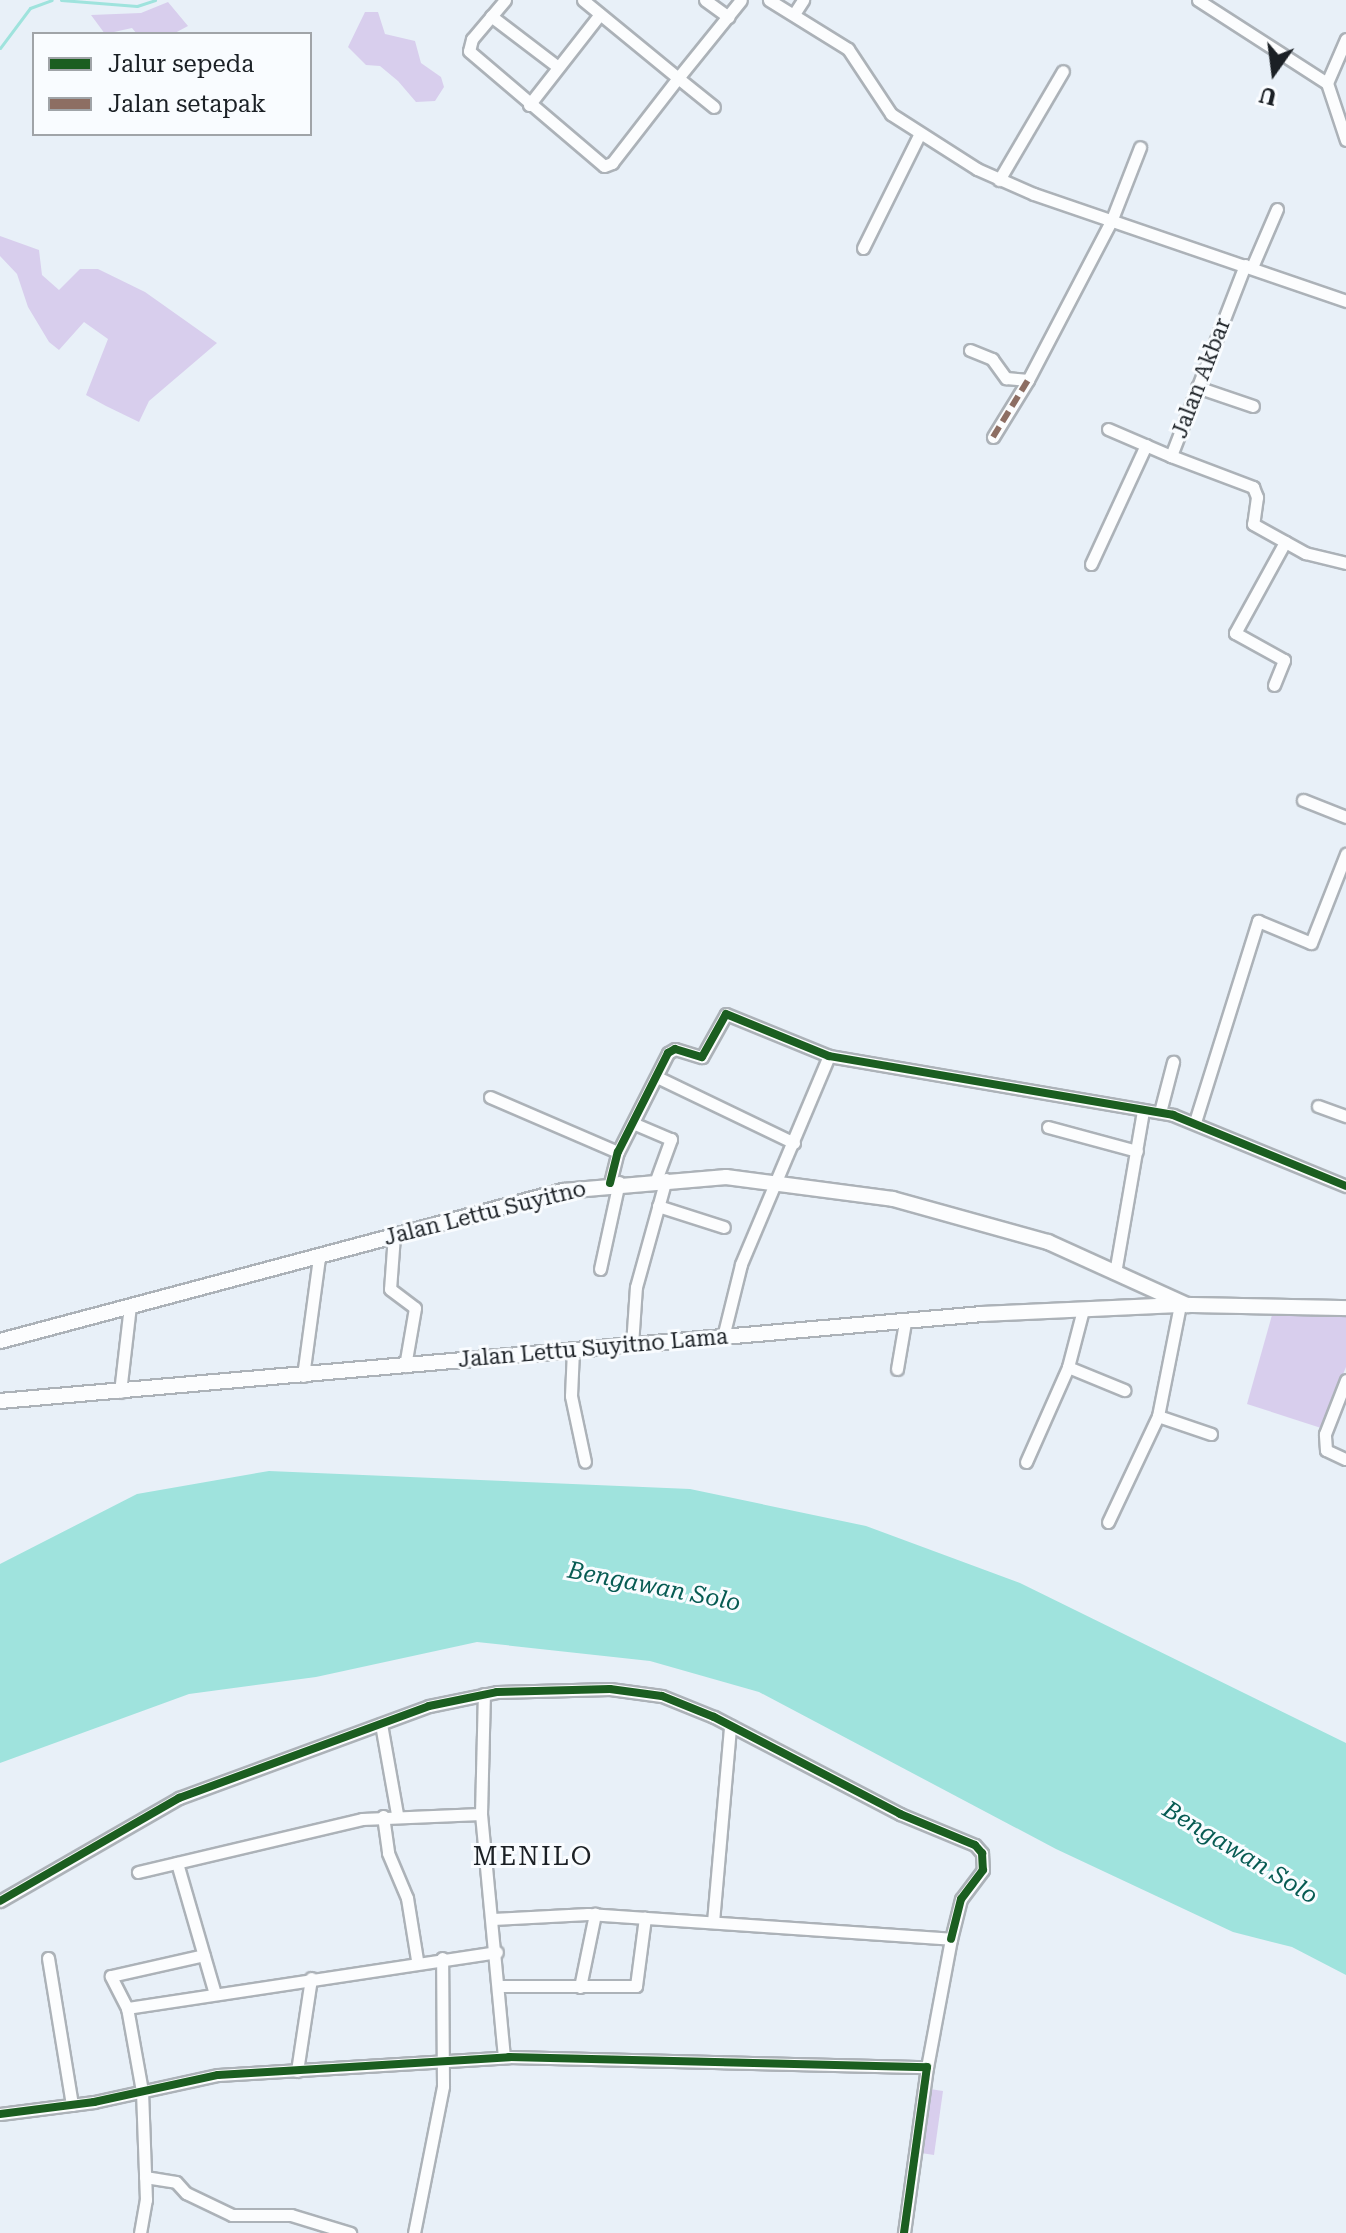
<!DOCTYPE html>
<style>
body{margin:0}
#map{position:relative;width:1346px;height:2233px;overflow:hidden;background:#e8f0f8;font-family:"Roboto Serif",serif}
div>[style]{position:absolute}
.green>*{inset:0;background:#d8ceed}
.water>*{inset:0;background:#9fe3dd}
.stream>*{height:3px;margin:-1.5px;padding:0 1.5px;transform-origin:1.5px;border-radius:1.5px;background:#9fe3dd}
.roads{filter:drop-shadow(2px 0 #acb2b8) drop-shadow(-2px 0 #acb2b8) drop-shadow(0 2px #acb2b8) drop-shadow(0 -2px #acb2b8)}
.minor>*{height:11px;margin:-5.5px;padding:0 5.5px;transform-origin:5.5px;border-radius:5.5px;background:#fcfdfe}
.major>*{height:14px;margin:-7px;padding:0 7px;transform-origin:7px;border-radius:7px;background:#fcfdfe}
.quiet>*{height:6px;margin-top:-3px;transform-origin:0;background:repeating-linear-gradient(90deg,#8d6e63 0 12px,transparent 0 18px)}
.cycleway>*{height:8px;margin:-4px;padding:0 4px;transform-origin:4px;border-radius:4px;background:#1b5e20}
span{translate:-50% -50%;white-space:nowrap;text-align:center;line-height:1.15;-webkit-text-stroke:6px #f9fcff;paint-order:stroke}
.street-label{font-size:22px;color:#1b2025}
.water-label{font-size:24px;color:#075b53;font-style:italic}
.quarter-label{font-size:26px;color:#1b2025;letter-spacing:2px}
.legend{position:absolute;left:32px;top:32px;width:280px;height:104px;box-sizing:border-box;background:#f9fcff;border:2px solid #a0a4a8;margin:0;padding:10px 14px;list-style:none;font-size:24px;color:#1b2025}
.legend li{display:flex;align-items:center;gap:16px;height:40px}
.legend b{width:40px;border:2px solid #a0a4a8}
.north{position:absolute;left:1234px;top:32px;width:80px;height:80px;-webkit-text-stroke:6px #f9fcff;paint-order:stroke;rotate:194deg;font-size:22px;font-weight:700;line-height:32px;text-align:center;color:#1b2025}
.north::after{content:'';display:block;margin:auto;width:28px;height:36px;background:#1b2025;clip-path:polygon(50% 0,100% 100%,50% 72%,0 100%)}
</style>
<div id="map">
<div class="green">
<i style="clip-path:polygon(168px 2px,188px 26px,173px 34px,137px 34px,132px 28px,105px 34px,91px 15px,141px 13px)"></i>
<i style="clip-path:polygon(365px 12px,378px 12px,385px 34px,415px 41px,421px 63px,441px 77px,444px 87px,435px 101px,416px 102px,398px 81px,380px 66px,366px 65px,348px 47px)"></i>
<i style="clip-path:polygon(0 236px,39px 250px,42px 275px,59px 290px,80px 269px,98px 269px,145px 292px,217px 343px,149px 401px,139px 422px,106px 406px,86px 395px,108px 339px,84px 322px,59px 350px,49px 342px,28px 307px,17px 274px,0 256px)"></i>
<i style="clip-path:polygon(1272px 1315px,1346px 1316px,1346px 1367px,1321px 1428px,1247px 1404px)"></i>
<i style="clip-path:polygon(930px 2089px,943px 2091px,934px 2155px,921px 2153px)"></i>
</div>
<div class="water">
<i style="clip-path:polygon(269px 1471px,690px 1489px,866px 1526px,1020px 1583px,1346px 1743px,1346px 1975px,1292px 1947px,1233px 1932px,1056px 1849px,759px 1692px,650px 1661px,477px 1642px,316px 1677px,189px 1694px,0 1763px,0 1564px,137px 1494px)"></i>
</div>
<div class="stream">
<i style="left:61px;top:0;width:76px;rotate:4.5deg"></i>
<i style="left:137px;top:6px;width:19px;rotate:-18deg"></i>
<i style="left:0;top:48px;width:50px;rotate:-53.1deg"></i>
<i style="left:30px;top:8px;width:23px;rotate:-20deg"></i>
</div>
<div class="roads">
<div class="minor">
<i style="left:505px;top:0;width:51px;rotate:130.2deg"></i>
<i style="left:472px;top:39px;width:12px;rotate:104deg"></i>
<i style="left:469px;top:51px;width:177px;rotate:40.4deg"></i>
<i style="left:604px;top:166px;width:9px;rotate:-21deg"></i>
<i style="left:612px;top:163px;width:108px;rotate:-52.2deg"></i>
<i style="left:678px;top:78px;width:46px;rotate:38.9deg"></i>
<i style="left:583px;top:0;width:123px;rotate:39.4deg"></i>
<i style="left:678px;top:78px;width:100px;rotate:-51.1deg"></i>
<i style="left:705px;top:0;width:29px;rotate:36deg"></i>
<i style="left:769px;top:0;width:93px;rotate:31.8deg"></i>
<i style="left:848px;top:49px;width:78px;rotate:56.5deg"></i>
<i style="left:891px;top:114px;width:102px;rotate:32.6deg"></i>
<i style="left:977px;top:169px;width:62px;rotate:23.7deg"></i>
<i style="left:1034px;top:194px;width:330px;rotate:18.9deg"></i>
<i style="left:1198px;top:0;width:153px;rotate:32.8deg"></i>
<i style="left:794px;top:14px;width:17px;rotate:-57deg"></i>
<i style="left:491px;top:16px;width:84px;rotate:37.3deg"></i>
<i style="left:1346px;top:39px;width:48px;rotate:113.4deg"></i>
<i style="left:1327px;top:83px;width:60px;rotate:71.6deg"></i>
<i style="left:529px;top:105px;width:115px;rotate:-52deg"></i>
<i style="left:999px;top:180px;width:126px;rotate:-59.6deg"></i>
<i style="left:863px;top:248px;width:126px;rotate:-63.6deg"></i>
<i style="left:1245px;top:265px;width:205px;rotate:111.2deg"></i>
<i style="left:1171px;top:456px;width:88px;rotate:20.7deg"></i>
<i style="left:1253px;top:487px;width:11px;rotate:68deg"></i>
<i style="left:1257px;top:497px;width:27px;rotate:98deg"></i>
<i style="left:1253px;top:524px;width:60px;rotate:29.1deg"></i>
<i style="left:1305px;top:553px;width:42px;rotate:13.7deg"></i>
<i style="left:1252px;top:267px;width:63px;rotate:-66.7deg"></i>
<i style="left:970px;top:350px;width:24px;rotate:22deg"></i>
<i style="left:992px;top:359px;width:24px;rotate:54deg"></i>
<i style="left:1006px;top:378px;width:22px;rotate:5deg"></i>
<i style="left:1028px;top:380px;width:182px;rotate:-62.4deg"></i>
<i style="left:1112px;top:219px;width:77px;rotate:-68.7deg"></i>
<i style="left:1197px;top:387px;width:59px;rotate:18.7deg"></i>
<i style="left:1108px;top:429px;width:69px;rotate:23.2deg"></i>
<i style="left:993px;top:437px;width:67px;rotate:-58.4deg"></i>
<i style="left:1091px;top:564px;width:131px;rotate:-65.2deg"></i>
<i style="left:1274px;top:685px;width:27px;rotate:-68deg"></i>
<i style="left:1284px;top:660px;width:56px;rotate:-151.1deg"></i>
<i style="left:1235px;top:633px;width:104px;rotate:-61.2deg"></i>
<i style="left:1303px;top:800px;width:46px;rotate:21.6deg"></i>
<i style="left:657px;top:1077px;width:152px;rotate:25.7deg"></i>
<i style="left:490px;top:1097px;width:139px;rotate:23.3deg"></i>
<i style="left:1318px;top:1106px;width:30px;rotate:20deg"></i>
<i style="left:1160px;top:1112px;width:52px;rotate:-75.4deg"></i>
<i style="left:1195px;top:1122px;width:211px;rotate:-72.6deg"></i>
<i style="left:1258px;top:921px;width:57px;rotate:22.5deg"></i>
<i style="left:1311px;top:943px;width:96px;rotate:-68.5deg"></i>
<i style="left:635px;top:1124px;width:39px;rotate:23deg"></i>
<i style="left:671px;top:1139px;width:44px;rotate:110.1deg"></i>
<i style="left:1048px;top:1127px;width:92px;rotate:15.1deg"></i>
<i style="left:610px;top:1183px;width:32px;rotate:-76deg"></i>
<i style="left:618px;top:1152px;width:111px;rotate:-63.2deg"></i>
<i style="left:668px;top:1053px;width:8px;rotate:-30deg"></i>
<i style="left:675px;top:1049px;width:28px;rotate:17deg"></i>
<i style="left:702px;top:1057px;width:49px;rotate:-60.8deg"></i>
<i style="left:726px;top:1014px;width:111px;rotate:22.2deg"></i>
<i style="left:829px;top:1056px;width:349px;rotate:9.7deg"></i>
<i style="left:1173px;top:1115px;width:187px;rotate:22.3deg"></i>
<i style="left:658px;top:1206px;width:69px;rotate:17.7deg"></i>
<i style="left:394px;top:1235px;width:54px;rotate:94.2deg"></i>
<i style="left:390px;top:1289px;width:31px;rotate:37deg"></i>
<i style="left:415px;top:1308px;width:59px;rotate:99.8deg"></i>
<i style="left:600px;top:1269px;width:89px;rotate:-77.7deg"></i>
<i style="left:1115px;top:1273px;width:164px;rotate:-80.2deg"></i>
<i style="left:723px;top:1337px;width:75px;rotate:-76.1deg"></i>
<i style="left:741px;top:1264px;width:226px;rotate:-67.1deg"></i>
<i style="left:632px;top:1345px;width:58px;rotate:-86.1deg"></i>
<i style="left:636px;top:1287px;width:112px;rotate:-74.5deg"></i>
<i style="left:573px;top:1350px;width:46px;rotate:92.5deg"></i>
<i style="left:571px;top:1396px;width:67px;rotate:78deg"></i>
<i style="left:1068px;top:1367px;width:61px;rotate:22.3deg"></i>
<i style="left:897px;top:1369px;width:48px;rotate:-80.3deg"></i>
<i style="left:303px;top:1376px;width:119px;rotate:-82.3deg"></i>
<i style="left:120px;top:1392px;width:87px;rotate:-83.4deg"></i>
<i style="left:1158px;top:1416px;width:56px;rotate:18.8deg"></i>
<i style="left:1345px;top:1459px;width:21px;rotate:-155deg"></i>
<i style="left:1326px;top:1450px;width:16px;rotate:-94deg"></i>
<i style="left:1325px;top:1434px;width:58px;rotate:-68.7deg"></i>
<i style="left:1026px;top:1462px;width:104px;rotate:-66.1deg"></i>
<i style="left:1068px;top:1367px;width:59px;rotate:-75.3deg"></i>
<i style="left:1108px;top:1522px;width:117px;rotate:-64.7deg"></i>
<i style="left:1158px;top:1416px;width:113px;rotate:-78.8deg"></i>
<i style="left:381px;top:1724px;width:91px;rotate:79.9deg"></i>
<i style="left:481px;top:1814px;width:120px;rotate:-88.6deg"></i>
<i style="left:383px;top:1816px;width:37px;rotate:82deg"></i>
<i style="left:388px;top:1853px;width:49px;rotate:67.1deg"></i>
<i style="left:407px;top:1898px;width:63px;rotate:80.8deg"></i>
<i style="left:177px;top:1863px;width:136px;rotate:73.8deg"></i>
<i style="left:138px;top:1872px;width:230px;rotate:-13.3deg"></i>
<i style="left:362px;top:1819px;width:119px;rotate:-2.4deg"></i>
<i style="left:481px;top:1814px;width:244px;rotate:84.6deg"></i>
<i style="left:0;top:1901px;width:207px;rotate:-29.9deg"></i>
<i style="left:179px;top:1798px;width:266px;rotate:-20.2deg"></i>
<i style="left:429px;top:1706px;width:69px;rotate:-11.6deg"></i>
<i style="left:497px;top:1692px;width:113px;rotate:-1.5deg"></i>
<i style="left:610px;top:1689px;width:52px;rotate:7.7deg"></i>
<i style="left:662px;top:1696px;width:56px;rotate:22deg"></i>
<i style="left:714px;top:1717px;width:210px;rotate:27.5deg"></i>
<i style="left:900px;top:1814px;width:81px;rotate:22.5deg"></i>
<i style="left:975px;top:1845px;width:11px;rotate:49deg"></i>
<i style="left:982px;top:1853px;width:17px;rotate:87deg"></i>
<i style="left:983px;top:1870px;width:36px;rotate:127deg"></i>
<i style="left:961px;top:1899px;width:41px;rotate:104deg"></i>
<i style="left:493px;top:1919px;width:95px;rotate:-3deg"></i>
<i style="left:588px;top:1914px;width:364px;rotate:3.9deg"></i>
<i style="left:951px;top:1939px;width:130px;rotate:100.6deg"></i>
<i style="left:713px;top:1922px;width:197px;rotate:-85deg"></i>
<i style="left:48px;top:1958px;width:149px;rotate:80.7deg"></i>
<i style="left:499px;top:1986px;width:137px"></i>
<i style="left:636px;top:1986px;width:69px;rotate:-82.5deg"></i>
<i style="left:580px;top:1987px;width:75px;rotate:-78.4deg"></i>
<i style="left:127px;top:2008px;width:36px;rotate:-117deg"></i>
<i style="left:111px;top:1976px;width:95px;rotate:-12.7deg"></i>
<i style="left:297px;top:2071px;width:94px;rotate:-81.4deg"></i>
<i style="left:0;top:2114px;width:95px;rotate:-7.3deg"></i>
<i style="left:94px;top:2102px;width:127px;rotate:-12.3deg"></i>
<i style="left:218px;top:2075px;width:292px;rotate:-3.5deg"></i>
<i style="left:509px;top:2057px;width:418px;rotate:1.4deg"></i>
<i style="left:927px;top:2067px;width:168px;rotate:97.9deg"></i>
<i style="left:145px;top:2177px;width:31px;rotate:9deg"></i>
<i style="left:176px;top:2182px;width:15px;rotate:48deg"></i>
<i style="left:186px;top:2193px;width:51px;rotate:25.6deg"></i>
<i style="left:232px;top:2215px;width:59px"></i>
<i style="left:291px;top:2215px;width:62px;rotate:17deg"></i>
<i style="left:140px;top:2233px;width:34px;rotate:-80deg"></i>
<i style="left:146px;top:2200px;width:109px;rotate:-92.1deg"></i>
<i style="left:142px;top:2091px;width:84px;rotate:-100.2deg"></i>
<i style="left:127px;top:2008px;width:374px;rotate:-8.6deg"></i>
<i style="left:414px;top:2233px;width:150px;rotate:-78.8deg"></i>
<i style="left:443px;top:2086px;width:128px;rotate:-90.4deg"></i>
</div>
<div class="major">
<i style="left:0;top:1341px;width:583px;rotate:-14.92deg"></i>
<i style="left:563px;top:1191px;width:164px;rotate:-4.9deg"></i>
<i style="left:726px;top:1177px;width:168px;rotate:7.5deg"></i>
<i style="left:893px;top:1199px;width:161px;rotate:15.5deg"></i>
<i style="left:1048px;top:1242px;width:153px;rotate:24.4deg"></i>
<i style="left:1187px;top:1305px;width:159px;rotate:1.1deg"></i>
<i style="left:0;top:1401px;width:987px;rotate:-5.06deg"></i>
<i style="left:983px;top:1314px;width:200px;rotate:-2.6deg"></i>
</div>
</div>
<div class="quiet">
<i style="left:993px;top:437px;width:67px;rotate:-58.4deg"></i>
</div>
<div class="cycleway">
<i style="left:610px;top:1183px;width:32px;rotate:-76deg"></i>
<i style="left:618px;top:1152px;width:111px;rotate:-63.2deg"></i>
<i style="left:668px;top:1053px;width:8px;rotate:-30deg"></i>
<i style="left:675px;top:1049px;width:28px;rotate:17deg"></i>
<i style="left:702px;top:1057px;width:49px;rotate:-60.8deg"></i>
<i style="left:726px;top:1014px;width:111px;rotate:22.2deg"></i>
<i style="left:829px;top:1056px;width:349px;rotate:9.7deg"></i>
<i style="left:1173px;top:1115px;width:187px;rotate:22.3deg"></i>
<i style="left:0;top:1901px;width:207px;rotate:-29.9deg"></i>
<i style="left:179px;top:1798px;width:266px;rotate:-20.2deg"></i>
<i style="left:429px;top:1706px;width:69px;rotate:-11.6deg"></i>
<i style="left:497px;top:1692px;width:113px;rotate:-1.5deg"></i>
<i style="left:610px;top:1689px;width:52px;rotate:7.7deg"></i>
<i style="left:662px;top:1696px;width:56px;rotate:22deg"></i>
<i style="left:714px;top:1717px;width:210px;rotate:27.5deg"></i>
<i style="left:900px;top:1814px;width:81px;rotate:22.5deg"></i>
<i style="left:975px;top:1845px;width:11px;rotate:49deg"></i>
<i style="left:982px;top:1853px;width:17px;rotate:87deg"></i>
<i style="left:983px;top:1870px;width:36px;rotate:127deg"></i>
<i style="left:961px;top:1899px;width:41px;rotate:104deg"></i>
<i style="left:0;top:2114px;width:95px;rotate:-7.3deg"></i>
<i style="left:94px;top:2102px;width:127px;rotate:-12.3deg"></i>
<i style="left:218px;top:2075px;width:292px;rotate:-3.5deg"></i>
<i style="left:509px;top:2057px;width:418px;rotate:1.4deg"></i>
<i style="left:927px;top:2067px;width:168px;rotate:97.9deg"></i>
</div>
<div class="street-label">
<span style="left:1201px;top:378px;rotate:-69deg">Jalan Akbar</span>
<span style="left:485px;top:1213px;rotate:-14deg">Jalan Lettu Suyitno</span>
<span style="left:593px;top:1348px;rotate:-5deg">Jalan Lettu Suyitno Lama</span>
</div>
<div class="water-label">
<span style="left:654px;top:1587px;rotate:11deg">Bengawan Solo</span>
<span style="left:1240px;top:1853px;rotate:31deg">Bengawan Solo</span>
</div>
<div class="quarter-label">
<span style="left:533px;top:1857px">MENILO</span>
</div>
<ul class="legend">
<li><b style="height:10px;background:#1b5e20"></b>Jalur sepeda</li>
<li><b style="height:10px;background:#8d6e63"></b>Jalan setapak</li>
</ul>
<div class="north">U</div>
</div>
